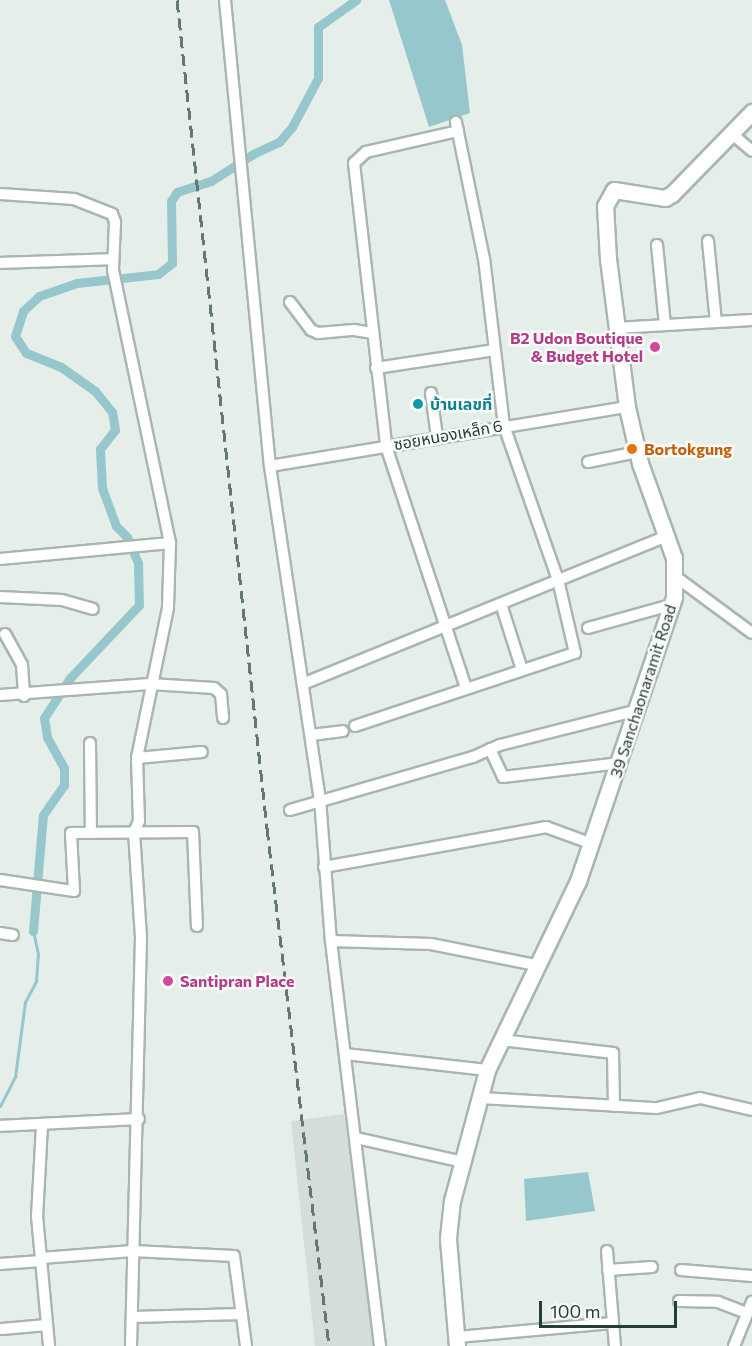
<!DOCTYPE html>
<meta charset="utf-8">
<style>
body{margin:0}
#map{position:relative;width:752px;height:1346px;overflow:hidden;background:#e6eeea;font-family:Commissioner,"Noto Sans Thai",sans-serif}
div>[style]{position:absolute}
.built>*{inset:0;background:#d5ddd9}
.water>*{inset:0;background:#95c7cc}
.stream>*{height:3px;margin:-1.5px;padding:0 1.5px;transform-origin:1.5px;border-radius:1.5px;background:#95c7cc}
.canal>*{height:9px;margin:-4.5px;padding:0 4.5px;transform-origin:4.5px;border-radius:4.5px;background:#95c7cc}
.roads{filter:drop-shadow(2px 0 #a9b6b0) drop-shadow(-2px 0 #a9b6b0) drop-shadow(0 2px #a9b6b0) drop-shadow(0 -2px #a9b6b0)}
.street>*{height:10px;margin:-5px;padding:0 5px;transform-origin:5px;border-radius:5px;background:#fff}
.secondary>*{height:15px;margin:-7.5px;padding:0 7.5px;transform-origin:7.5px;border-radius:7.5px;background:#fff}
.rail>*{height:3px;margin-top:-1.5px;transform-origin:0;background:repeating-linear-gradient(90deg,#627971 0 12px,transparent 0 18px)}
.dots>*{width:16px;height:16px;translate:-50% -50%;box-sizing:border-box;border:3px solid #f7faf8;border-radius:50%}
span{translate:-50% -50%;white-space:nowrap;text-align:center;line-height:1.15;-webkit-text-stroke:5px #f7faf8;paint-order:stroke}
.hotel-label{font-size:16px;color:#b23c85;font-weight:700}
.right{translate:-100% -50%;text-align:right}
.left{translate:0 -50%;text-align:left}
.culture-label{font-size:16px;color:#0d838f;font-weight:700}
.street-label{font-size:16px;color:#273e36}
.food-label{font-size:16px;color:#c56008;font-weight:700}
.scale{position:absolute;left:539px;top:1301px;width:138px;height:27px;box-sizing:border-box;border:3px solid #273e36;border-top:0;padding-left:8px;font-size:18px;line-height:21px;white-space:nowrap;color:#273e36;-webkit-text-stroke:4px #f7faf8;paint-order:stroke}
</style>
<div id="map">
<div class="built">
<i style="clip-path:polygon(344px 1114px,375px 1346px,315px 1346px,291px 1121px)"></i>
</div>
<div class="water">
<i style="clip-path:polygon(389px 0,445px 0,462px 45px,470px 113px,429px 127px)"></i>
<i style="clip-path:polygon(588px 1172px,595px 1211px,526px 1221px,524px 1179px)"></i>
</div>
<div class="stream">
<i style="left:0;top:1106px;width:33px;rotate:-63deg"></i>
<i style="left:15px;top:1077px;width:76px;rotate:-82.4deg"></i>
<i style="left:25px;top:1002px;width:24px;rotate:-62deg"></i>
<i style="left:36px;top:981px;width:27px;rotate:-86deg"></i>
<i style="left:38px;top:954px;width:24px;rotate:-102deg"></i>
</div>
<div class="canal">
<i style="left:33px;top:931px;width:116px;rotate:-85.1deg"></i>
<i style="left:43px;top:815px;width:37px;rotate:-55deg"></i>
<i style="left:64px;top:785px;width:17px;rotate:-90deg"></i>
<i style="left:64px;top:768px;width:35px;rotate:-119deg"></i>
<i style="left:47px;top:737px;width:19px;rotate:-99deg"></i>
<i style="left:44px;top:718px;width:48px;rotate:-57deg"></i>
<i style="left:70px;top:678px;width:100px;rotate:-46.6deg"></i>
<i style="left:139px;top:605px;width:42px;rotate:-91.4deg"></i>
<i style="left:138px;top:563px;width:28px;rotate:-113deg"></i>
<i style="left:127px;top:537px;width:16px;rotate:-135deg"></i>
<i style="left:116px;top:526px;width:40px;rotate:-110.2deg"></i>
<i style="left:102px;top:488px;width:39px;rotate:-93deg"></i>
<i style="left:100px;top:449px;width:24px;rotate:-52deg"></i>
<i style="left:115px;top:430px;width:18px;rotate:-99deg"></i>
<i style="left:112px;top:412px;width:27px;rotate:-129deg"></i>
<i style="left:95px;top:391px;width:42px;rotate:-144.8deg"></i>
<i style="left:61px;top:367px;width:38px;rotate:-158deg"></i>
<i style="left:26px;top:353px;width:20px;rotate:-123deg"></i>
<i style="left:15px;top:336px;width:26px;rotate:-72deg"></i>
<i style="left:23px;top:311px;width:22px;rotate:-43deg"></i>
<i style="left:39px;top:296px;width:40px;rotate:-18.9deg"></i>
<i style="left:77px;top:283px;width:81px;rotate:-6.3deg"></i>
<i style="left:158px;top:274px;width:18px;rotate:-38deg"></i>
<i style="left:172px;top:263px;width:62px;rotate:-90.9deg"></i>
<i style="left:171px;top:201px;width:11px;rotate:-56deg"></i>
<i style="left:177px;top:192px;width:36px;rotate:-18deg"></i>
<i style="left:211px;top:181px;width:50px;rotate:-32.7deg"></i>
<i style="left:253px;top:154px;width:29px;rotate:-25deg"></i>
<i style="left:279px;top:142px;width:20px;rotate:-49deg"></i>
<i style="left:292px;top:127px;width:55px;rotate:-62deg"></i>
<i style="left:318px;top:78px;width:51px;rotate:-90deg"></i>
<i style="left:318px;top:27px;width:47px;rotate:-35.4deg"></i>
</div>
<div class="roads">
<div class="street">
<i style="left:225px;top:0;width:468px;rotate:84.5deg"></i>
<i style="left:270px;top:466px;width:337px;rotate:81.5deg"></i>
<i style="left:320px;top:799px;width:142px;rotate:85.6deg"></i>
<i style="left:331px;top:941px;width:408px;rotate:83.1deg"></i>
<i style="left:458px;top:131px;width:94px;rotate:167.1deg"></i>
<i style="left:366px;top:152px;width:16px;rotate:137deg"></i>
<i style="left:354px;top:163px;width:285px;rotate:83.5deg"></i>
<i style="left:386px;top:446px;width:255px;rotate:71.7deg"></i>
<i style="left:732px;top:134px;width:26px;rotate:40deg"></i>
<i style="left:0;top:194px;width:74px;rotate:3.9deg"></i>
<i style="left:74px;top:199px;width:41px;rotate:21.5deg"></i>
<i style="left:112px;top:214px;width:9px;rotate:69deg"></i>
<i style="left:115px;top:222px;width:48px;rotate:92.4deg"></i>
<i style="left:113px;top:270px;width:279px;rotate:78.2deg"></i>
<i style="left:170px;top:543px;width:65px;rotate:91.8deg"></i>
<i style="left:168px;top:608px;width:153px;rotate:101.7deg"></i>
<i style="left:137px;top:758px;width:63px;rotate:88.2deg"></i>
<i style="left:139px;top:821px;width:12px;rotate:114deg"></i>
<i style="left:134px;top:832px;width:105px;rotate:86.2deg"></i>
<i style="left:141px;top:937px;width:409px;rotate:91.4deg"></i>
<i style="left:708px;top:241px;width:81px;rotate:84.4deg"></i>
<i style="left:657px;top:245px;width:80px;rotate:84.3deg"></i>
<i style="left:0;top:263px;width:113px;rotate:-2deg"></i>
<i style="left:290px;top:302px;width:35px;rotate:53deg"></i>
<i style="left:311px;top:330px;width:8px;rotate:23deg"></i>
<i style="left:318px;top:333px;width:36px;rotate:-5deg"></i>
<i style="left:354px;top:330px;width:18px;rotate:9deg"></i>
<i style="left:616px;top:328px;width:136px;rotate:-3.4deg"></i>
<i style="left:376px;top:368px;width:120px;rotate:-8.6deg"></i>
<i style="left:431px;top:393px;width:44px;rotate:82.2deg"></i>
<i style="left:588px;top:462px;width:50px;rotate:-11.5deg"></i>
<i style="left:270px;top:466px;width:362px;rotate:-9.4deg"></i>
<i style="left:0;top:559px;width:171px;rotate:-5.4deg"></i>
<i style="left:676px;top:577px;width:94px;rotate:36.4deg"></i>
<i style="left:0;top:597px;width:62px;rotate:2.8deg"></i>
<i style="left:62px;top:600px;width:32px;rotate:16deg"></i>
<i style="left:501px;top:604px;width:69px;rotate:72.3deg"></i>
<i style="left:588px;top:628px;width:86px;rotate:-15.5deg"></i>
<i style="left:5px;top:634px;width:35px;rotate:61deg"></i>
<i style="left:22px;top:665px;width:31px;rotate:86deg"></i>
<i style="left:305px;top:683px;width:391px;rotate:-22.1deg"></i>
<i style="left:0;top:695px;width:150px;rotate:-4.2deg"></i>
<i style="left:150px;top:684px;width:64px;rotate:3.6deg"></i>
<i style="left:214px;top:688px;width:9px;rotate:41deg"></i>
<i style="left:221px;top:694px;width:24px;rotate:85deg"></i>
<i style="left:355px;top:726px;width:232px;rotate:-18.4deg"></i>
<i style="left:575px;top:653px;width:75px;rotate:-103.1deg"></i>
<i style="left:558px;top:580px;width:163px;rotate:-109.3deg"></i>
<i style="left:504px;top:426px;width:168px;rotate:-96.8deg"></i>
<i style="left:484px;top:259px;width:140px;rotate:-101.6deg"></i>
<i style="left:311px;top:735px;width:32px;rotate:-7deg"></i>
<i style="left:90px;top:743px;width:90px;rotate:89.4deg"></i>
<i style="left:490px;top:749px;width:31px;rotate:65deg"></i>
<i style="left:503px;top:777px;width:118px;rotate:-6.8deg"></i>
<i style="left:137px;top:758px;width:65px;rotate:-5.3deg"></i>
<i style="left:290px;top:810px;width:191px;rotate:-16.2deg"></i>
<i style="left:473px;top:757px;width:30px;rotate:-24deg"></i>
<i style="left:500px;top:745px;width:142px;rotate:-14.2deg"></i>
<i style="left:324px;top:867px;width:226px;rotate:-10.2deg"></i>
<i style="left:546px;top:827px;width:47px;rotate:20deg"></i>
<i style="left:0;top:880px;width:75px;rotate:8.5deg"></i>
<i style="left:74px;top:891px;width:58px;rotate:-93deg"></i>
<i style="left:71px;top:833px;width:122px;rotate:-0.5deg"></i>
<i style="left:193px;top:832px;width:94px;rotate:87.6deg"></i>
<i style="left:0;top:933px;width:13px;rotate:9deg"></i>
<i style="left:331px;top:941px;width:100px;rotate:1.7deg"></i>
<i style="left:431px;top:944px;width:106px;rotate:11.4deg"></i>
<i style="left:501px;top:1040px;width:113px;rotate:6.6deg"></i>
<i style="left:613px;top:1053px;width:53px;rotate:88.9deg"></i>
<i style="left:345px;top:1054px;width:143px;rotate:6.4deg"></i>
<i style="left:481px;top:1098px;width:176px;rotate:3.3deg"></i>
<i style="left:657px;top:1108px;width:44px;rotate:-13.1deg"></i>
<i style="left:700px;top:1098px;width:53px;rotate:13deg"></i>
<i style="left:42px;top:1125px;width:91px;rotate:93.1deg"></i>
<i style="left:37px;top:1216px;width:131px;rotate:84.7deg"></i>
<i style="left:0;top:1126px;width:139px;rotate:-2.9deg"></i>
<i style="left:356px;top:1138px;width:110px;rotate:12.6deg"></i>
<i style="left:607px;top:1251px;width:95px;rotate:85.2deg"></i>
<i style="left:41px;top:1258px;width:92px;rotate:-4.4deg"></i>
<i style="left:133px;top:1251px;width:101px;rotate:2.8deg"></i>
<i style="left:234px;top:1256px;width:91px;rotate:82.4deg"></i>
<i style="left:0;top:1264px;width:41px;rotate:-4.2deg"></i>
<i style="left:608px;top:1270px;width:44px;rotate:-3.9deg"></i>
<i style="left:681px;top:1270px;width:71px;rotate:4.8deg"></i>
<i style="left:679px;top:1301px;width:39px;rotate:1deg"></i>
<i style="left:718px;top:1302px;width:31px;rotate:21deg"></i>
<i style="left:132px;top:1317px;width:110px;rotate:-1.6deg"></i>
<i style="left:2px;top:1329px;width:45px;rotate:-5.1deg"></i>
<i style="left:457px;top:1337px;width:156px;rotate:-5.2deg"></i>
<i style="left:734px;top:1346px;width:48px;rotate:-67.8deg"></i>
</div>
<div class="secondary">
<i style="left:457px;top:1346px;width:108px;rotate:-94.8deg"></i>
<i style="left:448px;top:1238px;width:37px;rotate:-84deg"></i>
<i style="left:452px;top:1201px;width:136px;rotate:-75deg"></i>
<i style="left:487px;top:1070px;width:210px;rotate:-64.3deg"></i>
<i style="left:578px;top:881px;width:300px;rotate:-71.3deg"></i>
<i style="left:674px;top:597px;width:39px;rotate:-90deg"></i>
<i style="left:674px;top:558px;width:101px;rotate:-109.7deg"></i>
<i style="left:640px;top:463px;width:57px;rotate:-103.1deg"></i>
<i style="left:627px;top:407px;width:149px;rotate:-97.3deg"></i>
<i style="left:608px;top:259px;width:53px;rotate:-93.2deg"></i>
<i style="left:605px;top:206px;width:18px;rotate:-61deg"></i>
<i style="left:614px;top:190px;width:52px;rotate:8.9deg"></i>
<i style="left:665px;top:198px;width:8px;rotate:-30deg"></i>
<i style="left:672px;top:194px;width:115px;rotate:-45.7deg"></i>
</div>
</div>
<div class="rail">
<i style="left:177px;top:0;width:833px;rotate:83.8deg"></i>
<i style="left:267px;top:828px;width:522px;rotate:83.17deg"></i>
</div>
<div class="dots">
<i style="left:655px;top:347px;background:#d1479c"></i>
<i style="left:418px;top:404px;background:#0f9aa8"></i>
<i style="left:632px;top:449px;background:#e8710a"></i>
<i style="left:168px;top:981px;background:#d1479c"></i>
</div>
<div class="hotel-label">
<span class="right" style="left:643px;top:347px">B2 Udon Boutique<br>&amp; Budget Hotel</span>
<span class="left" style="left:180px;top:981px">Santipran Place</span>
</div>
<div class="culture-label">
<span class="left" style="left:430px;top:404px">บ้านเลขที่</span>
</div>
<div class="street-label">
<span style="left:448px;top:435px;rotate:-10deg">ซอยหนองเหล็ก 6</span>
<span style="left:643px;top:691px;rotate:-72deg">39 Sanchaonaramit Road</span>
</div>
<div class="food-label">
<span class="left" style="left:644px;top:449px">Bortokgung</span>
</div>
<div class="scale">100 m</div>
</div>
